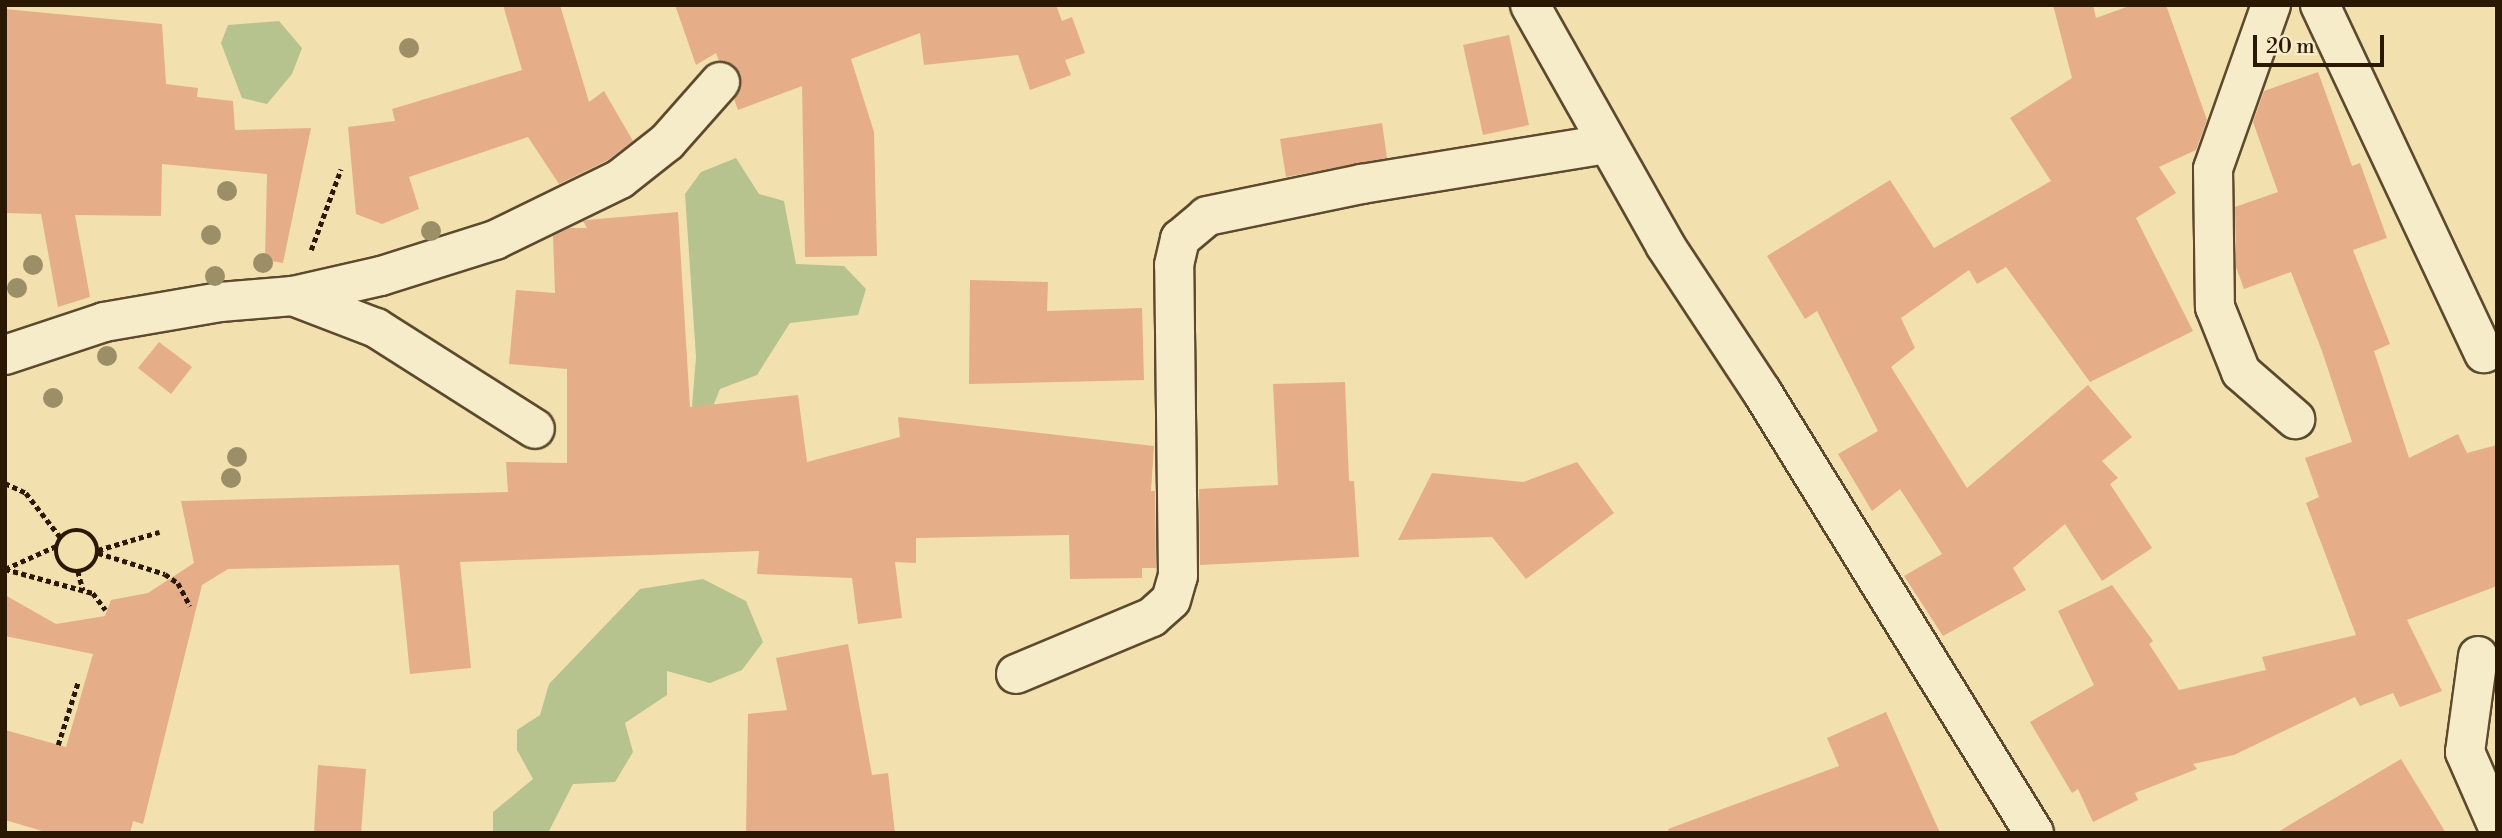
<!DOCTYPE html>
<style>
body{margin:0}
#map{position:relative;width:2502px;height:838px;overflow:hidden;background:#f2e1ae;font-family:"Libre Bodoni",serif}
div>[style]{position:absolute}
.green>*{inset:0;background:#b6c38e}
.building>*{inset:0;background:#e5ae89}
.path>*{height:4.5px;margin-top:-2.25px;transform-origin:0;background:repeating-linear-gradient(90deg,#2b1803 0 5px,transparent 0 8.5px)}
.path>.ring{margin:-2.25px;padding:0;box-sizing:content-box;background:none;border:4.5px solid #2b1803;border-radius:50%}
.roads{filter:drop-shadow(2px 0 #5d4a2e) drop-shadow(-2px 0 #5d4a2e) drop-shadow(0 2px #5d4a2e) drop-shadow(0 -2px #5d4a2e)}
.minor>*{height:38px;margin:-19px;padding:0 19px;transform-origin:19px;border-radius:19px;background:#f7ecca}
.trees>*{width:20px;height:20px;margin:-10px;border-radius:50%;background:#9c8e67}
span{translate:-50% -50%;white-space:nowrap;text-align:center;line-height:1.15;-webkit-text-stroke:5px #f7ecca;paint-order:stroke}
.frame{position:absolute;inset:0;border:7px solid #2b1803;pointer-events:none}
.scale{position:absolute;left:2253px;top:35px;width:131px;height:32px;box-sizing:border-box;border:4px solid #2b1803;border-top:0;padding-left:9px;font-size:21px;line-height:24px;white-space:nowrap;color:#2b1803;-webkit-text-stroke:5px #f7ecca;paint-order:stroke}
</style>
<div id="map">
<div class="green">
<i style="clip-path:polygon(279px 21px,302px 48px,292px 74px,267px 104px,242px 98px,221px 43px,228px 25px)"></i>
<i style="clip-path:polygon(736px 158px,759px 194px,784px 201px,796px 264px,844px 266px,866px 289px,858px 315px,790px 323px,757px 375px,720px 389px,711px 411px,692px 407px,696px 357px,685px 194px,701px 172px)"></i>
<i style="clip-path:polygon(703px 579px,746px 601px,763px 642px,742px 670px,710px 683px,667px 671px,667px 695px,625px 723px,633px 752px,615px 782px,573px 784px,548px 833px,493px 833px,493px 812px,533px 779px,517px 750px,517px 730px,540px 715px,549px 684px,640px 589px)"></i>
</div>
<div class="building">
<i style="clip-path:polygon(503px 5px,560px 5px,589px 102px,604px 91px,633px 141px,608px 160px,559px 184px,528px 137px,409px 177px,419px 209px,382px 224px,356px 214px,348px 127px,395px 121px,392px 109px,522px 70px)"></i>
<i style="clip-path:polygon(675px 5px,1056px 5px,1062px 21px,1072px 17px,1085px 53px,1065px 60px,1071px 75px,1030px 90px,1018px 55px,924px 65px,920px 33px,851px 59px,874px 132px,877px 256px,805px 257px,802px 86px,738px 110px,734px 99px,741px 87px,740px 74px,734px 65px,719px 61px,716px 53px,696px 65px)"></i>
<i style="clip-path:polygon(2053px 5px,2093px 5px,2096px 18px,2132px 5px,2166px 5px,2207px 120px,2196px 150px,2159px 167px,2176px 193px,2136px 218px,2193px 331px,2090px 382px,2006px 267px,1977px 284px,1969px 270px,1901px 318px,1915px 348px,1891px 367px,1967px 488px,2088px 385px,2132px 437px,2102px 461px,2118px 478px,2110px 484px,2152px 548px,2102px 581px,2065px 524px,2013px 568px,2026px 590px,1943px 636px,1904px 576px,1942px 554px,1900px 489px,1872px 511px,1838px 454px,1878px 431px,1817px 311px,1805px 319px,1767px 256px,1890px 180px,1934px 248px,2051px 181px,2010px 118px,2072px 78px)"></i>
<i style="clip-path:polygon(5px 9px,162px 24px,166px 84px,198px 88px,197px 97px,233px 101px,235px 130px,311px 128px,283px 263px,265px 260px,267px 174px,162px 164px,161px 216px,75px 215px,90px 297px,58px 307px,41px 214px,5px 213px)"></i>
<i style="clip-path:polygon(1509px 35px,1529px 125px,1483px 135px,1463px 45px)"></i>
<i style="clip-path:polygon(2318px 72px,2352px 166px,2360px 163px,2387px 238px,2353px 250px,2390px 344px,2374px 351px,2409px 458px,2458px 434px,2467px 453px,2497px 445px,2497px 586px,2407px 620px,2442px 691px,2400px 707px,2393px 693px,2360px 706px,2355px 697px,2234px 755px,2193px 764px,2197px 769px,2135px 793px,2138px 800px,2093px 822px,2078px 789px,2072px 793px,2030px 722px,2094px 685px,2058px 611px,2112px 585px,2153px 641px,2149px 644px,2179px 690px,2266px 670px,2262px 657px,2356px 635px,2306px 503px,2319px 497px,2305px 458px,2352px 442px,2322px 351px,2291px 272px,2244px 289px,2236px 267px,2235px 207px,2278px 192px,2253px 122px,2264px 91px)"></i>
<i style="clip-path:polygon(1382px 123px,1387px 158px,1286px 177px,1280px 139px)"></i>
<i style="clip-path:polygon(678px 212px,690px 407px,798px 395px,807px 462px,900px 437px,898px 417px,1154px 446px,1151px 491px,1155px 491px,1156px 568px,1142px 568px,1142px 578px,1070px 579px,1069px 535px,916px 538px,916px 563px,895px 562px,902px 618px,858px 624px,852px 578px,757px 574px,759px 551px,460px 562px,471px 668px,410px 674px,399px 565px,228px 569px,202px 585px,143px 824px,133px 821px,130px 833px,49px 833px,5px 820px,5px 730px,66px 747px,93px 654px,5px 636px,5px 595px,56px 624px,105px 616px,111px 600px,148px 593px,194px 563px,181px 501px,508px 492px,506px 462px,567px 463px,567px 369px,509px 364px,516px 290px,555px 293px,553px 236px,569px 228px,587px 228px,583px 221px,587px 220px)"></i>
<i style="clip-path:polygon(970px 280px,1048px 282px,1047px 311px,1142px 308px,1144px 380px,969px 384px)"></i>
<i style="clip-path:polygon(159px 342px,192px 367px,171px 394px,138px 368px)"></i>
<i style="clip-path:polygon(1345px 382px,1349px 481px,1354px 481px,1359px 557px,1200px 565px,1199px 489px,1278px 485px,1273px 384px)"></i>
<i style="clip-path:polygon(1577px 462px,1614px 513px,1526px 579px,1492px 537px,1398px 540px,1432px 473px,1523px 482px)"></i>
<i style="clip-path:polygon(848px 644px,872px 775px,888px 773px,895px 833px,746px 833px,748px 714px,787px 710px,776px 658px)"></i>
<i style="clip-path:polygon(1886px 712px,1940px 833px,1669px 833px,1668px 829px,1839px 766px,1827px 738px)"></i>
<i style="clip-path:polygon(2401px 759px,2446px 833px,2276px 833px)"></i>
<i style="clip-path:polygon(318px 765px,366px 769px,361px 833px,314px 833px)"></i>
</div>
<div class="path">
<i style="left:311px;top:250px;width:86px;rotate:-69.7deg"></i>
<i style="left:5px;top:483px;width:23px;rotate:25deg"></i>
<i style="left:26px;top:493px;width:57px;rotate:52.1deg"></i>
<i class="ring" style="left:56px;top:530px;width:37.5px;height:37.5px"></i>
<i style="left:98px;top:550px;width:64px;rotate:-16.4deg"></i>
<i style="left:98px;top:553px;width:70px;rotate:17.4deg"></i>
<i style="left:165px;top:574px;width:16px;rotate:35deg"></i>
<i style="left:178px;top:583px;width:26px;rotate:62deg"></i>
<i style="left:5px;top:569px;width:91px;rotate:15.3deg"></i>
<i style="left:93px;top:593px;width:21px;rotate:53deg"></i>
<i style="left:5px;top:569px;width:56px;rotate:-24.3deg"></i>
<i style="left:78px;top:571px;width:20px;rotate:75deg"></i>
<i style="left:58px;top:745px;width:66px;rotate:-72.4deg"></i>
</div>
<div class="roads">
<div class="minor">
<i style="left:1530px;top:5px;width:275px;rotate:60.6deg"></i>
<i style="left:1665px;top:245px;width:176px;rotate:56.6deg"></i>
<i style="left:1762px;top:392px;width:518px;rotate:58.33deg"></i>
<i style="left:2271px;top:5px;width:174px;rotate:109.5deg"></i>
<i style="left:2213px;top:169px;width:138px;rotate:89.2deg"></i>
<i style="left:2215px;top:307px;width:70px;rotate:68.2deg"></i>
<i style="left:2241px;top:372px;width:72px;rotate:41deg"></i>
<i style="left:2320px;top:5px;width:385px;rotate:64.8deg"></i>
<i style="left:293px;top:296px;width:89px;rotate:21.1deg"></i>
<i style="left:376px;top:328px;width:188px;rotate:32.4deg"></i>
<i style="left:5px;top:355px;width:104px;rotate:-18.4deg"></i>
<i style="left:104px;top:322px;width:118px;rotate:-9.8deg"></i>
<i style="left:220px;top:302px;width:73px;rotate:-4.7deg"></i>
<i style="left:293px;top:296px;width:90px;rotate:-12.8deg"></i>
<i style="left:381px;top:276px;width:120px;rotate:-17.5deg"></i>
<i style="left:495px;top:240px;width:139px;rotate:-26deg"></i>
<i style="left:620px;top:179px;width:60px;rotate:-38.2deg"></i>
<i style="left:667px;top:142px;width:80px;rotate:-48.5deg"></i>
<i style="left:2478px;top:656px;width:97px;rotate:97.7deg"></i>
<i style="left:2465px;top:752px;width:80px;rotate:66.3deg"></i>
<i style="left:1016px;top:674px;width:147px;rotate:-22.7deg"></i>
<i style="left:1152px;top:617px;width:25px;rotate:-42deg"></i>
<i style="left:1171px;top:600px;width:25px;rotate:-74deg"></i>
<i style="left:1178px;top:576px;width:311px;rotate:-90.7deg"></i>
<i style="left:1174px;top:265px;width:27px;rotate:-77deg"></i>
<i style="left:1180px;top:239px;width:35px;rotate:-40deg"></i>
<i style="left:1207px;top:216px;width:158px;rotate:-11.7deg"></i>
<i style="left:1362px;top:184px;width:246px;rotate:-9.3deg"></i>
</div>
</div>
<div class="trees">
<i style="left:409px;top:48px"></i>
<i style="left:227px;top:191px"></i>
<i style="left:431px;top:231px"></i>
<i style="left:211px;top:235px"></i>
<i style="left:263px;top:263px"></i>
<i style="left:33px;top:265px"></i>
<i style="left:215px;top:276px"></i>
<i style="left:17px;top:288px"></i>
<i style="left:107px;top:356px"></i>
<i style="left:53px;top:398px"></i>
<i style="left:237px;top:457px"></i>
<i style="left:231px;top:478px"></i>
</div>
<div class="frame"></div>
<div class="scale">20 m</div>
</div>
